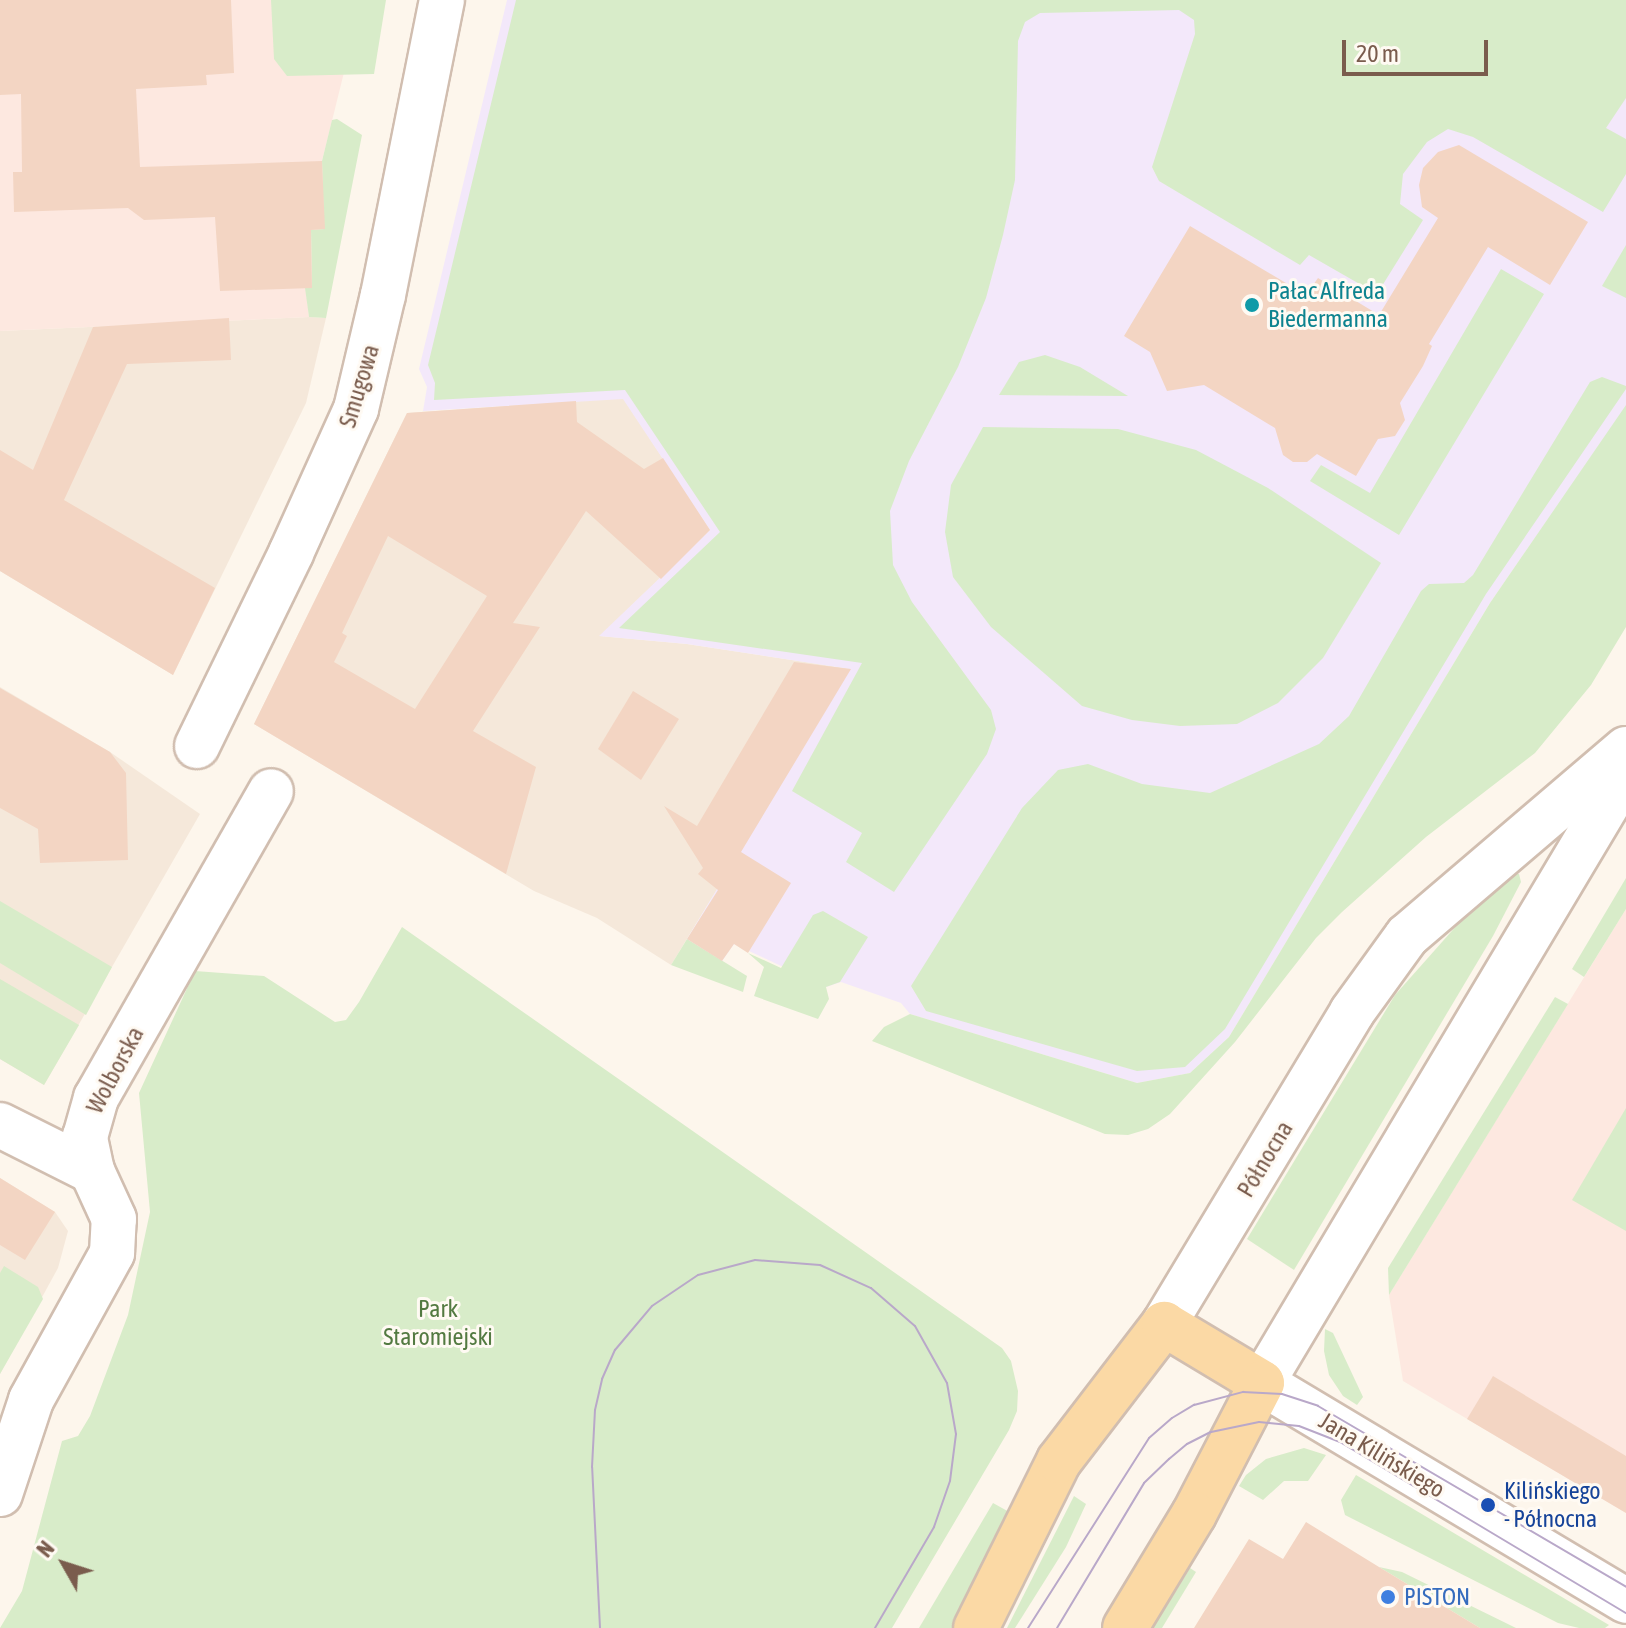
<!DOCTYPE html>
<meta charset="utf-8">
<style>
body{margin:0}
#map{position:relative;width:1626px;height:1628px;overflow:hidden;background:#fdf6ec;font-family:"Asap Condensed",sans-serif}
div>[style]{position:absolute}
.residential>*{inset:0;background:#f5e8da}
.commercial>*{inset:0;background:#fde8e0}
.education>*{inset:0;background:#f3e8fa}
.green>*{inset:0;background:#d8ecc9}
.building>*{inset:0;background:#f3d5c3}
.roads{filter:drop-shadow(2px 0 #d1beb0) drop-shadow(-2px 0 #d1beb0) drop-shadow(0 2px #d1beb0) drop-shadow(0 -2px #d1beb0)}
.minor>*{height:44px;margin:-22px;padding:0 22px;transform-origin:22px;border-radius:22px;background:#fff}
.major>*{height:44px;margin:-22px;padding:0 22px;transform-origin:22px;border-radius:22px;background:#fbd9a5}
.tram>*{height:2px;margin:-1px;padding:0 1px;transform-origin:1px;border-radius:1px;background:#b9a8c9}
.dots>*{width:22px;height:22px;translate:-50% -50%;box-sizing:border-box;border:4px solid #fffaf3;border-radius:50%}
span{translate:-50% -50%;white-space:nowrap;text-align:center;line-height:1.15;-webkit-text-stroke:6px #fffaf3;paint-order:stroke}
.culture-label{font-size:24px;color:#0d838f}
.left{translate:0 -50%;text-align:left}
.street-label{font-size:24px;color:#7a5c4d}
.park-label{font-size:24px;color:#537a41}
.transit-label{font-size:24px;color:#164399}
.shop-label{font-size:24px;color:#366cbe}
.north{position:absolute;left:24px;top:1524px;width:80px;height:80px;-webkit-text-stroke:6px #fffaf3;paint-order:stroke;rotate:309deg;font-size:22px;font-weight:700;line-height:32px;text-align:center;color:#7a5c4d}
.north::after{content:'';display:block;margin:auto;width:28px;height:36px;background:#7a5c4d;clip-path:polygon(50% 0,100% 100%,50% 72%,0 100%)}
.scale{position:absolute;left:1342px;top:40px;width:146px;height:36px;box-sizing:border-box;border:4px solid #7a5c4d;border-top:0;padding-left:10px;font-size:24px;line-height:28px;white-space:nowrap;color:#7a5c4d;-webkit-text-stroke:6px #fffaf3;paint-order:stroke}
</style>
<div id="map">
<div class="residential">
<i style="clip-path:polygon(309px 317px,326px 318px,306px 403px,173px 675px,0 571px,0 331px)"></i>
<i style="clip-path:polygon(623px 398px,710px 530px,600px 636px,687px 644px,851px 669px,671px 965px,597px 918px,534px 891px,254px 724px,407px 413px)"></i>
<i style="clip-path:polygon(0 687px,110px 752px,200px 814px,44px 1085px,0 1059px)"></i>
<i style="clip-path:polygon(0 1178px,55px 1212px,68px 1231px,58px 1268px,0 1374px)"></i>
</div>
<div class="commercial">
<i style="clip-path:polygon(0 0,362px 0,322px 161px,325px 229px,311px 231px,312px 287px,306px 289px,309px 317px,0 331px)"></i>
<i style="clip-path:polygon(1626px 909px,1626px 1513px,1403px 1381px,1389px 1295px)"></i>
</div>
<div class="education">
<i style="clip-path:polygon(507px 0,1626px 0,1626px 406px,1490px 603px,1229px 1037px,1190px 1073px,1137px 1083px,910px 1014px,901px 1003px,841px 982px,826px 987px,734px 944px,722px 961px,687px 939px,850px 669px,687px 644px,599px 636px,710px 530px,623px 399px,423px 411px,427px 387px,419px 369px)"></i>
</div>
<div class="green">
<i style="clip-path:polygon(271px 0,386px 0,374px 74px,287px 76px,274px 59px)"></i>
<i style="clip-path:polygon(516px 0,1626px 0,1626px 98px,1606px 128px,1626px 139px,1626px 174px,1603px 212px,1473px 137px,1448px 129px,1427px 142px,1403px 174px,1400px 204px,1423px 220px,1377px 294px,1309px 255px,1300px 265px,1159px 181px,1152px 167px,1195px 34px,1194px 20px,1179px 10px,1040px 13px,1025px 22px,1018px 41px,1015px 180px,1003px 235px,986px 298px,958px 367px,909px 461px,890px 511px,893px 565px,912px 602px,991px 710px,996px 729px,987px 754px,894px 892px,846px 862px,862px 833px,792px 791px,862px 663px,619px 628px,720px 532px,625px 390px,434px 400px,435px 383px,428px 365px)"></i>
<i style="clip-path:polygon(337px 119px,362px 135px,326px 318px,309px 317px,305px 288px,312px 287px,311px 230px,324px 229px,322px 161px,332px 120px)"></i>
<i style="clip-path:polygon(1626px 245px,1626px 298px,1602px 286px)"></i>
<i style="clip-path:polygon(1501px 269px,1544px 294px,1399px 535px,1310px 481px,1321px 465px,1370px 493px)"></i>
<i style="clip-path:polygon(1045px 355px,1080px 367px,1128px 396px,999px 395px,1019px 362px)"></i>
<i style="clip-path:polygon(1602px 377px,1626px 386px,1626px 389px,1486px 594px,1225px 1029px,1185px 1067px,1137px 1071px,926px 1011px,911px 986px,1022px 808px,1058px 770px,1088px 764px,1142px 784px,1210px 793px,1319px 744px,1349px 716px,1421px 591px,1429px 584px,1464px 583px,1473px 575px,1590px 382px)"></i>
<i style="clip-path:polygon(1626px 405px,1626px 627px,1591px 685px,1535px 753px,1426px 837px,1342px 912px,1316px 938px,1235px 1042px,1170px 1114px,1148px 1129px,1128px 1135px,1105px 1134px,872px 1041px,884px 1027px,910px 1014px,1137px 1083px,1190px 1073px,1229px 1037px,1490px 603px)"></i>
<i style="clip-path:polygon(983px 427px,1118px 429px,1196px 450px,1268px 488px,1381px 563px,1323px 658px,1278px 703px,1237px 724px,1180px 726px,1132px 720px,1082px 706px,991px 627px,953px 577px,945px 532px,951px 485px)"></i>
<i style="clip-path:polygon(1510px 874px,1519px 874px,1521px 882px,1493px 936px,1294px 1270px,1247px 1239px,1395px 995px,1466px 915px)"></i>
<i style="clip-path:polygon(1626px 878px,1626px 909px,1584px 977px,1572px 969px)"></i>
<i style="clip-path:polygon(0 901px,112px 967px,86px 1015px,0 963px)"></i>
<i style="clip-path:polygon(823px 911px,868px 937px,840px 982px,826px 987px,829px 999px,818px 1019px,754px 996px,764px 967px,748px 953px,781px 968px,813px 915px)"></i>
<i style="clip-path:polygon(402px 927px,1002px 1348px,1011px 1361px,1018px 1391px,1017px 1411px,1009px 1430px,892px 1628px,0 1628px,22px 1591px,62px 1441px,78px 1436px,90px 1416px,128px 1315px,150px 1212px,139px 1093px,195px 971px,264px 976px,335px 1022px,346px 1020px,359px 1002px)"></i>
<i style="clip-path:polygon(687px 939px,747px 976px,743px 992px,671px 965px)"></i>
<i style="clip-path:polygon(0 979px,79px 1025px,44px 1085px,0 1059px)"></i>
<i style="clip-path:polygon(1555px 997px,1568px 1004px,1389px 1295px,1388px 1268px)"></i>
<i style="clip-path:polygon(1626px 1108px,1626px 1231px,1572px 1200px)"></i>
<i style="clip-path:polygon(4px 1266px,38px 1287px,43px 1299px,0 1374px,0 1273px)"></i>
<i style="clip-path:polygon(1325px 1329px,1333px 1333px,1363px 1397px,1357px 1405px,1343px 1396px,1329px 1375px,1324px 1351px)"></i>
<i style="clip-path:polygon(1304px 1448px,1326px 1455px,1308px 1481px,1284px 1481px,1263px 1500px,1239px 1486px,1246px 1475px,1266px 1459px)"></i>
<i style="clip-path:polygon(1356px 1475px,1609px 1625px,1605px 1628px,1579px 1628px,1558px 1623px,1345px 1515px,1341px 1500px)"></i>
<i style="clip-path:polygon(1074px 1496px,1086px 1504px,1066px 1547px,1015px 1628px,1007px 1628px)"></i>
<i style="clip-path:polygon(993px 1503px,1011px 1513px,966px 1604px,952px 1628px,919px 1628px)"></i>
<i style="clip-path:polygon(1379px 1567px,1402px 1572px,1516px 1628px,1480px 1628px)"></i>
<i style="clip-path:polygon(1190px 1568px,1196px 1572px,1162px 1628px,1153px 1628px)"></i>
</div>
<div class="building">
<i style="clip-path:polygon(0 0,231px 0,234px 73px,206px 75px,207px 85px,136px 89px,140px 167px,322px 161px,325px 229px,311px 230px,312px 288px,220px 291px,215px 217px,144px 220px,128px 208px,14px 212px,13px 172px,22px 172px,21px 94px,0 95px)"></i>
<i style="clip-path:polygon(1459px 145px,1588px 222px,1550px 285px,1488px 247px,1429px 344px,1432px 346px,1423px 366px,1400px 403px,1405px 420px,1395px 436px,1378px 439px,1356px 476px,1317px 454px,1307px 462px,1293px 462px,1283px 455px,1275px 428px,1204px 385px,1167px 391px,1150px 352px,1124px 336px,1190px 226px,1306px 295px,1318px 278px,1379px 315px,1438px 218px,1422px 207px,1419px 185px,1423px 168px,1438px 152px)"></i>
<i style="clip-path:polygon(229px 318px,231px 360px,127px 364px,64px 500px,215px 588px,173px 675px,0 571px,0 450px,33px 470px,93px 327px)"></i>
<i style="clip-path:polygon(evenodd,576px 401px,577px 422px,644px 469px,663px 458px,710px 530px,661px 579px,586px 511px,513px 623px,540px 627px,473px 731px,536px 767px,506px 874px,254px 724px,407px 413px,576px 401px,388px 536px,487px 596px,415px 709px,334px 662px,347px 636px,342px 633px,388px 536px)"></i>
<i style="clip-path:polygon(794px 662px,851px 669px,741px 852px,791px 883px,748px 953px,734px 944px,722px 961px,687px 939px,718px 890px,698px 874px,703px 868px,664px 806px,697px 826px)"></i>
<i style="clip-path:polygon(0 688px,110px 752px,126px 773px,128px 860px,40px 863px,38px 829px,0 808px)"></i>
<i style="clip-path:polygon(633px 691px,679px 719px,641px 780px,598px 749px)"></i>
<i style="clip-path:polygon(0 1178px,55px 1212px,25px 1260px,0 1245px)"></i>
<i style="clip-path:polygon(1493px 1376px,1626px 1456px,1626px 1513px,1467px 1419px)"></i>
<i style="clip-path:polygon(1306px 1522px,1379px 1567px,1480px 1628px,1194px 1628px,1249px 1539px,1283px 1559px)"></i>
</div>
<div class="roads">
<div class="minor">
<i style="left:197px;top:746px;width:215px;rotate:-64deg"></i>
<i style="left:291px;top:553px;width:158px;rotate:-65.7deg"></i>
<i style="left:356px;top:409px;width:117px;rotate:-76.7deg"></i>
<i style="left:383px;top:295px;width:301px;rotate:-78.7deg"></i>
<i style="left:1626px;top:773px;width:710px;rotate:120.83deg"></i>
<i style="left:1262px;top:1383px;width:424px;rotate:30.9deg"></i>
<i style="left:0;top:1125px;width:103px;rotate:26.6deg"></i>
<i style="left:1164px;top:1324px;width:364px;rotate:-58.9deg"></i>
<i style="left:1352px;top:1012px;width:94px;rotate:-54.1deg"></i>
<i style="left:1407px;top:936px;width:288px;rotate:-40.5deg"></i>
<i style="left:0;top:1494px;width:99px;rotate:-71.7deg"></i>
<i style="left:31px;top:1400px;width:168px;rotate:-61.1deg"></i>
<i style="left:112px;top:1253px;width:34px;rotate:-87deg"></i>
<i style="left:114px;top:1219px;width:53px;rotate:-114.6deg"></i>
<i style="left:92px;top:1171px;width:35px;rotate:-102deg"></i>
<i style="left:85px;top:1137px;width:41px;rotate:-74.2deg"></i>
<i style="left:96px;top:1098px;width:353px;rotate:-60.3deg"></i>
</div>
<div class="major">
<i style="left:976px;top:1628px;width:186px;rotate:-63.6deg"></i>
<i style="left:1059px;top:1461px;width:173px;rotate:-52.5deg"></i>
<i style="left:1164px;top:1324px;width:114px;rotate:31deg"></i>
<i style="left:1262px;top:1383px;width:148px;rotate:117.4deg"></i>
<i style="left:1194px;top:1514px;width:133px;rotate:121.2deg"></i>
</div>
</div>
<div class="tram">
<i style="left:600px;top:1628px;width:161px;rotate:-92.8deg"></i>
<i style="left:592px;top:1467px;width:57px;rotate:-87deg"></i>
<i style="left:595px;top:1410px;width:32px;rotate:-77deg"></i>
<i style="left:602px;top:1379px;width:32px;rotate:-66deg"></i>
<i style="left:615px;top:1350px;width:57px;rotate:-49.9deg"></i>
<i style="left:652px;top:1306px;width:55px;rotate:-34deg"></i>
<i style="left:698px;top:1275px;width:59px;rotate:-14.7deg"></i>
<i style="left:755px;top:1260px;width:65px;rotate:4.4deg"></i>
<i style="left:820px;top:1265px;width:56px;rotate:24.3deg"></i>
<i style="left:871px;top:1288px;width:58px;rotate:40.8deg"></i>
<i style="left:915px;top:1326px;width:65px;rotate:60.7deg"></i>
<i style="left:947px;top:1383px;width:52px;rotate:80deg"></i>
<i style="left:956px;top:1434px;width:47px;rotate:97.3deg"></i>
<i style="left:950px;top:1481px;width:49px;rotate:109.2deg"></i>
<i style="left:934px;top:1527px;width:117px;rotate:120.3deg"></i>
<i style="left:1028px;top:1628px;width:225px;rotate:-57.5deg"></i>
<i style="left:1149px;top:1438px;width:30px;rotate:-41deg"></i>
<i style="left:1172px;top:1418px;width:26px;rotate:-31deg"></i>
<i style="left:1194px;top:1405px;width:51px;rotate:-14.9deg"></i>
<i style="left:1243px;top:1392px;width:39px;rotate:3deg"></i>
<i style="left:1282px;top:1394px;width:38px;rotate:18deg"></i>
<i style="left:1318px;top:1406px;width:357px;rotate:30.4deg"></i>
<i style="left:1057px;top:1628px;width:169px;rotate:-59deg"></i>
<i style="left:1144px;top:1483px;width:35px;rotate:-44deg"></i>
<i style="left:1169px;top:1459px;width:23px;rotate:-40deg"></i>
<i style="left:1187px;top:1444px;width:27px;rotate:-27deg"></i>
<i style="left:1211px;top:1432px;width:49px;rotate:-11.8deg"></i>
<i style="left:1259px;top:1422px;width:40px;rotate:5.7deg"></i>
<i style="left:1299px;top:1426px;width:44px;rotate:21.3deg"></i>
<i style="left:1340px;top:1442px;width:333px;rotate:30.9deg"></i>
</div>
<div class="dots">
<i style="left:1252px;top:305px;background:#0f9aa8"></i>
<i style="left:1488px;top:1505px;background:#1a4fb4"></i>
<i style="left:1388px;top:1597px;background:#3f7fe0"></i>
</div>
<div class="culture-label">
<span class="left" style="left:1268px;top:305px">Pałac Alfreda<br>Biedermanna</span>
</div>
<div class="street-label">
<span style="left:359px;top:386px;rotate:-73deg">Smugowa</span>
<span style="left:115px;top:1070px;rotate:-62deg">Wolborska</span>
<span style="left:1265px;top:1159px;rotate:-59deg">Północna</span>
<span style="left:1382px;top:1455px;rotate:31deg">Jana Kilińskiego</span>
</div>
<div class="park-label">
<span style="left:438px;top:1323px">Park<br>Staromiejski</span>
</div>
<div class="transit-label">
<span class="left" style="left:1504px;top:1505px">Kilińskiego<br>- Północna</span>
</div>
<div class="shop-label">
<span class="left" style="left:1404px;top:1597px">PISTON</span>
</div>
<div class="north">N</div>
<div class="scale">20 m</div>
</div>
